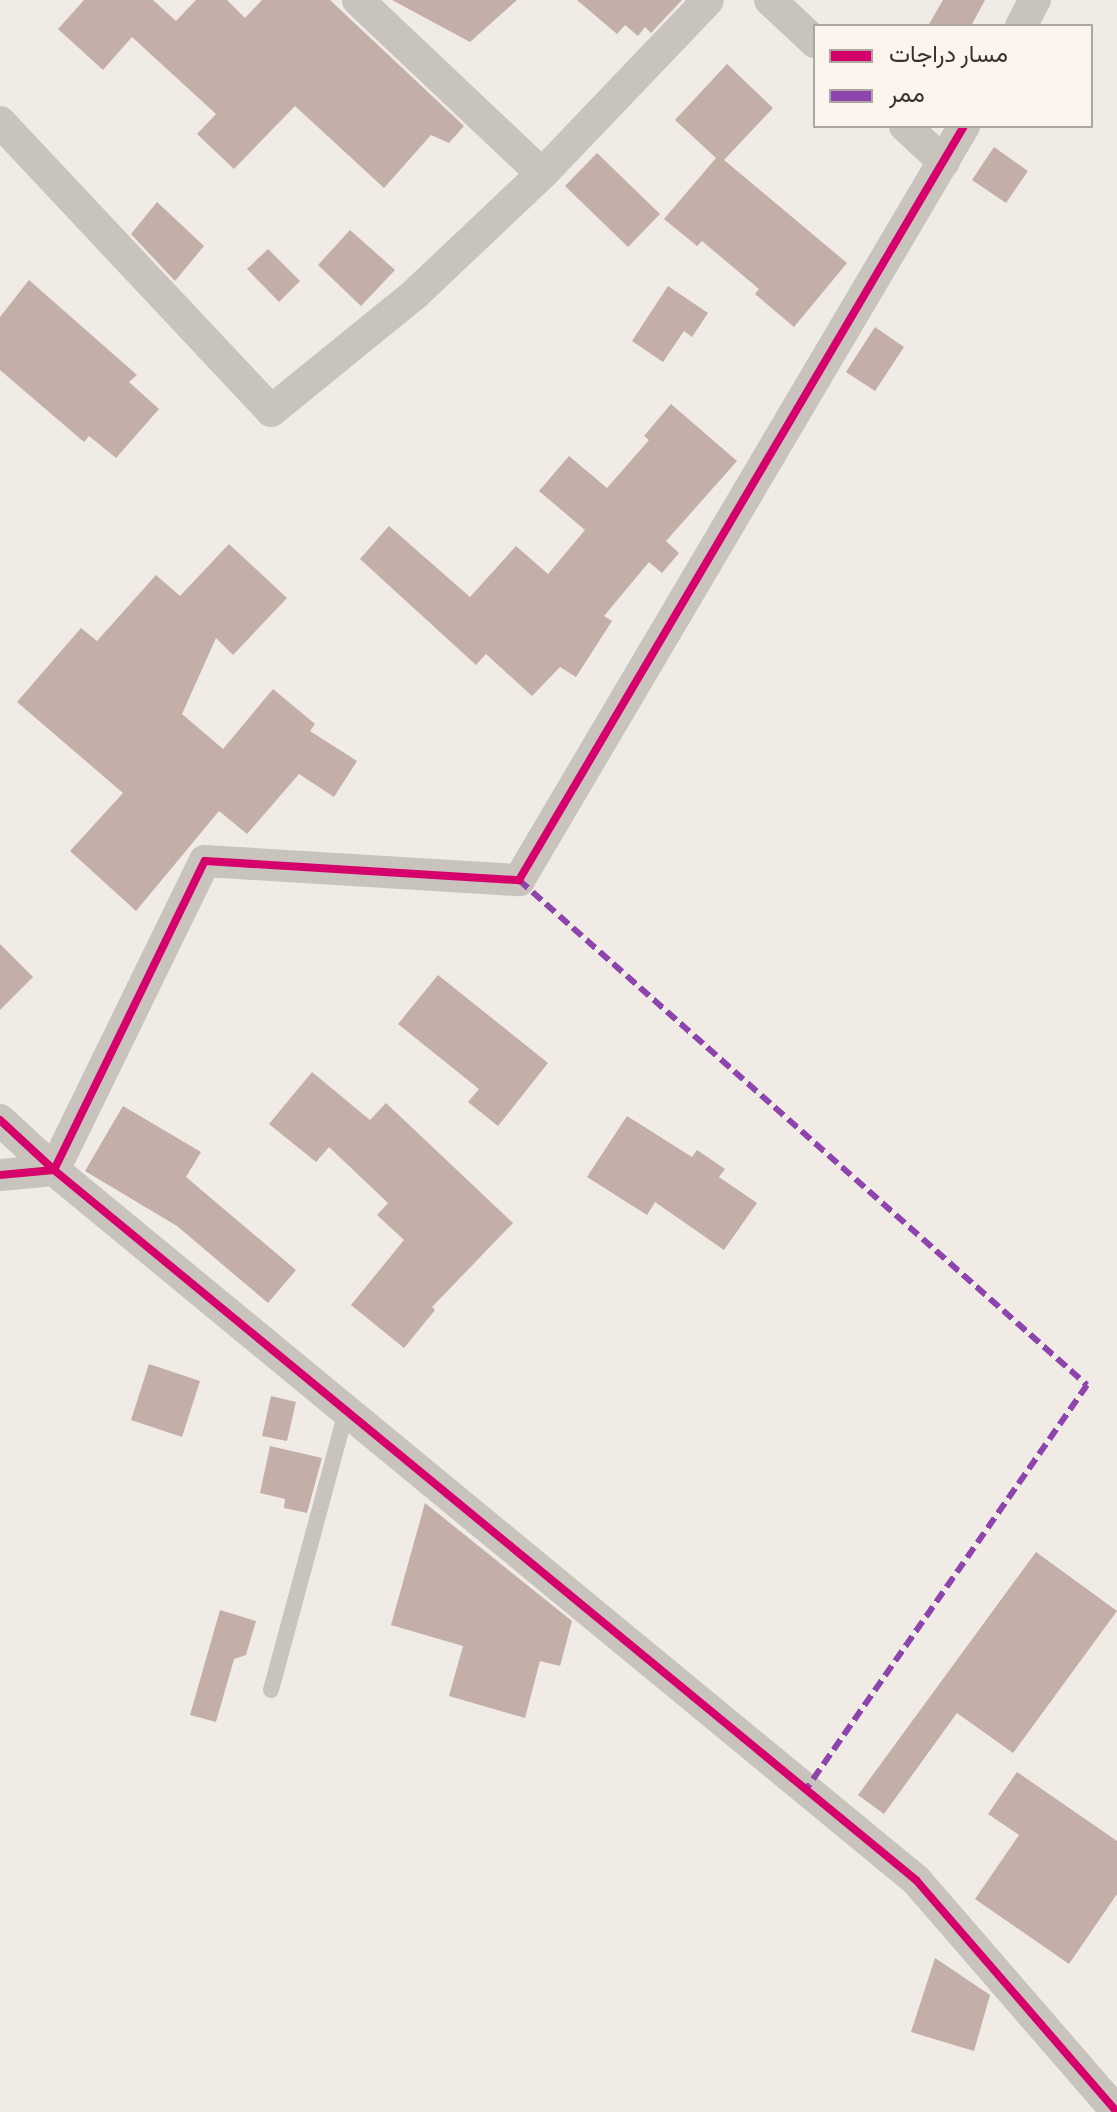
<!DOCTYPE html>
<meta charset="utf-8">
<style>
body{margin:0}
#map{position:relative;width:1117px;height:2112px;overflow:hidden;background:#f0ebe5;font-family:Commissioner,Vazirmatn,sans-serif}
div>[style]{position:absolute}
.building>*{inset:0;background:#c3afa7}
.lane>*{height:16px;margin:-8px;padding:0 8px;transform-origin:8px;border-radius:8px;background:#c9c3be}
.street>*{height:32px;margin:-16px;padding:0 16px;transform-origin:16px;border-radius:16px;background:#c9c3be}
.quiet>*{height:6px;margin-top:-3px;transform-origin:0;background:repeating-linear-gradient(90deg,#8e44ad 0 12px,transparent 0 18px)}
.cycleway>*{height:8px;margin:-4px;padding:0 4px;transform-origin:4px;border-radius:4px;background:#d6006c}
span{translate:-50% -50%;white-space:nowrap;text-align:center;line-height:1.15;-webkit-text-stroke:7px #fbf5ee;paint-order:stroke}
.legend{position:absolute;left:813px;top:24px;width:280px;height:104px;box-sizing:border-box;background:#fbf5ee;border:2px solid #aea6a0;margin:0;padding:10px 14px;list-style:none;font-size:24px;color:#3b302b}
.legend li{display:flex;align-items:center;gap:16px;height:40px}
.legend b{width:40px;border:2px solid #aea6a0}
</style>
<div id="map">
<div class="building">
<i style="clip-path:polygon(84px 0,153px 0,176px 21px,196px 0,227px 0,245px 18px,262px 0,330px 0,464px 126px,449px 143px,431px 135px,384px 188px,295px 106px,234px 169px,197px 134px,216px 114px,132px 37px,103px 70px,58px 29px)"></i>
<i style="clip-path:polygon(392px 0,517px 0,470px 42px)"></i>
<i style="clip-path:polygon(577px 0,682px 0,651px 33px,645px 27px,638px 36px,625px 25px,617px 34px)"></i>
<i style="clip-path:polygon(943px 0,985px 0,971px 26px,928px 26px)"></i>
<i style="clip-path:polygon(727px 64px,773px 108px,724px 160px,847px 263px,794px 327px,755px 294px,759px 289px,702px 241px,697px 246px,664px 219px,716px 158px,675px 120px)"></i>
<i style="clip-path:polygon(994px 147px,1028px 171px,1006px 203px,972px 180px)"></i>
<i style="clip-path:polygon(597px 153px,660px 214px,628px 247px,565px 186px)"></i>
<i style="clip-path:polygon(157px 202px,204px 246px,175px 281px,131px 234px)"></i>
<i style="clip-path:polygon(350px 230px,395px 270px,361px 306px,318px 265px)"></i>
<i style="clip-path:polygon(268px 249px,300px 281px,279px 302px,247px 269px)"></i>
<i style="clip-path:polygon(29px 280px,137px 375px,129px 382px,159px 409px,116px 458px,89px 436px,84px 442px,0 370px,0 317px)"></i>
<i style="clip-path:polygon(668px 286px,708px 313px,692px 337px,684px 331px,663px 362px,632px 341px)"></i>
<i style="clip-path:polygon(875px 327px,904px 347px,875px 391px,846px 372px)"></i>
<i style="clip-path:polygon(671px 404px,737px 461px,666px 541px,679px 553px,662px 573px,649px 562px,604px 616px,612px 621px,576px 677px,560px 667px,532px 696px,486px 654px,476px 665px,360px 559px,389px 526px,470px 597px,516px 546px,548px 574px,585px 530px,539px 491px,569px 456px,607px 488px,649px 440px,644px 436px)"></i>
<i style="clip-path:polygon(229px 544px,287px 598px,233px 655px,216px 638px,182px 714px,223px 749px,273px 689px,315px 724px,310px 731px,357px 761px,334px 797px,299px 774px,247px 834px,219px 811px,136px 911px,70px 851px,123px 793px,17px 702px,81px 628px,97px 641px,156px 575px,180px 596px)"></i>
<i style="clip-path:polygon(0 944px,33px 977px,0 1010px)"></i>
<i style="clip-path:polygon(438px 975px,548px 1063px,498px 1126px,468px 1102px,479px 1089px,398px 1024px)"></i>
<i style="clip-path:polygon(312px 1072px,370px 1120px,386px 1103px,513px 1223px,432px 1307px,435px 1310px,404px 1348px,351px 1305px,404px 1240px,377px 1215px,388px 1203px,329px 1147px,316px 1162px,269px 1124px)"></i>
<i style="clip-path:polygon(123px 1106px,201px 1152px,186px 1177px,296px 1270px,268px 1303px,177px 1226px,85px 1171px)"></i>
<i style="clip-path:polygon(627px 1116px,692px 1157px,697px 1150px,725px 1169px,719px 1177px,757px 1203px,724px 1250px,655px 1202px,647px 1215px,587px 1177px)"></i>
<i style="clip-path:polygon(149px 1364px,200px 1381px,182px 1437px,131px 1420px)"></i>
<i style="clip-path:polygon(271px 1396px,296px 1402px,287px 1441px,262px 1436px)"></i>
<i style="clip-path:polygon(270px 1446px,322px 1458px,307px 1513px,284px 1508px,285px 1499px,260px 1493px)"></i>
<i style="clip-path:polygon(425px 1503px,572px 1621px,560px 1666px,540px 1661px,525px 1718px,449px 1696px,463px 1646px,391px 1625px)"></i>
<i style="clip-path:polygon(1036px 1552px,1117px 1611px,1013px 1753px,957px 1713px,884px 1814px,858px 1795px)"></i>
<i style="clip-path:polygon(220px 1610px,256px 1621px,246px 1655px,234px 1659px,216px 1722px,190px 1715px)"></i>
<i style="clip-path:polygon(1017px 1772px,1117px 1841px,1117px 1894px,1069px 1964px,975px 1899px,1019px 1835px,988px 1814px)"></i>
<i style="clip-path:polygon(935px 1958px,990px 1995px,974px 2051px,911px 2032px)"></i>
</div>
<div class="lane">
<i style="left:271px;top:1690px;width:288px;rotate:-74.9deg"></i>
</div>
<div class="street">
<i style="left:358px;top:0;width:253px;rotate:43.4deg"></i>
<i style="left:770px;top:0;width:62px;rotate:43deg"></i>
<i style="left:1021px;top:26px;width:30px;rotate:-62deg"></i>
<i style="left:0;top:122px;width:396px;rotate:46.8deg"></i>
<i style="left:271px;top:411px;width:187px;rotate:-39.1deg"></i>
<i style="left:416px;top:293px;width:173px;rotate:-43.4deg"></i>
<i style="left:542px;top:174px;width:240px;rotate:-46.3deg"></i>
<i style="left:905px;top:126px;width:53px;rotate:42.7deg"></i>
<i style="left:0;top:1120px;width:74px;rotate:42.8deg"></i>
<i style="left:54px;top:1170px;width:344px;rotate:-64deg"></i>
<i style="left:205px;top:861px;width:315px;rotate:3.5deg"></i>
<i style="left:519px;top:880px;width:876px;rotate:-59.45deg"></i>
<i style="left:0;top:1175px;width:54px;rotate:-5.3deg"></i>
<i style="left:54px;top:1170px;width:1117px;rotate:39.48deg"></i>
<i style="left:916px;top:1880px;width:307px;rotate:49.1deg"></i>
</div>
<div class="quiet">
<i style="left:519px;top:880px;width:760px;rotate:41.64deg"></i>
<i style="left:1087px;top:1385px;width:492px;rotate:124.8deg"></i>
</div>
<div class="cycleway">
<i style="left:0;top:1120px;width:74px;rotate:42.8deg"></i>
<i style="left:54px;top:1170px;width:344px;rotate:-64deg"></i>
<i style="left:205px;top:861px;width:315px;rotate:3.5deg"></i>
<i style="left:519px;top:880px;width:876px;rotate:-59.45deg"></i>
<i style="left:0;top:1175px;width:54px;rotate:-5.3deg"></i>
<i style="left:54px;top:1170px;width:1117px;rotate:39.48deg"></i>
<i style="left:916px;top:1880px;width:307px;rotate:49.1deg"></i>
</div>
<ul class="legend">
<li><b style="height:10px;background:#d6006c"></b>مسار دراجات</li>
<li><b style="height:10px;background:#8e44ad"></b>ممر</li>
</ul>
</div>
